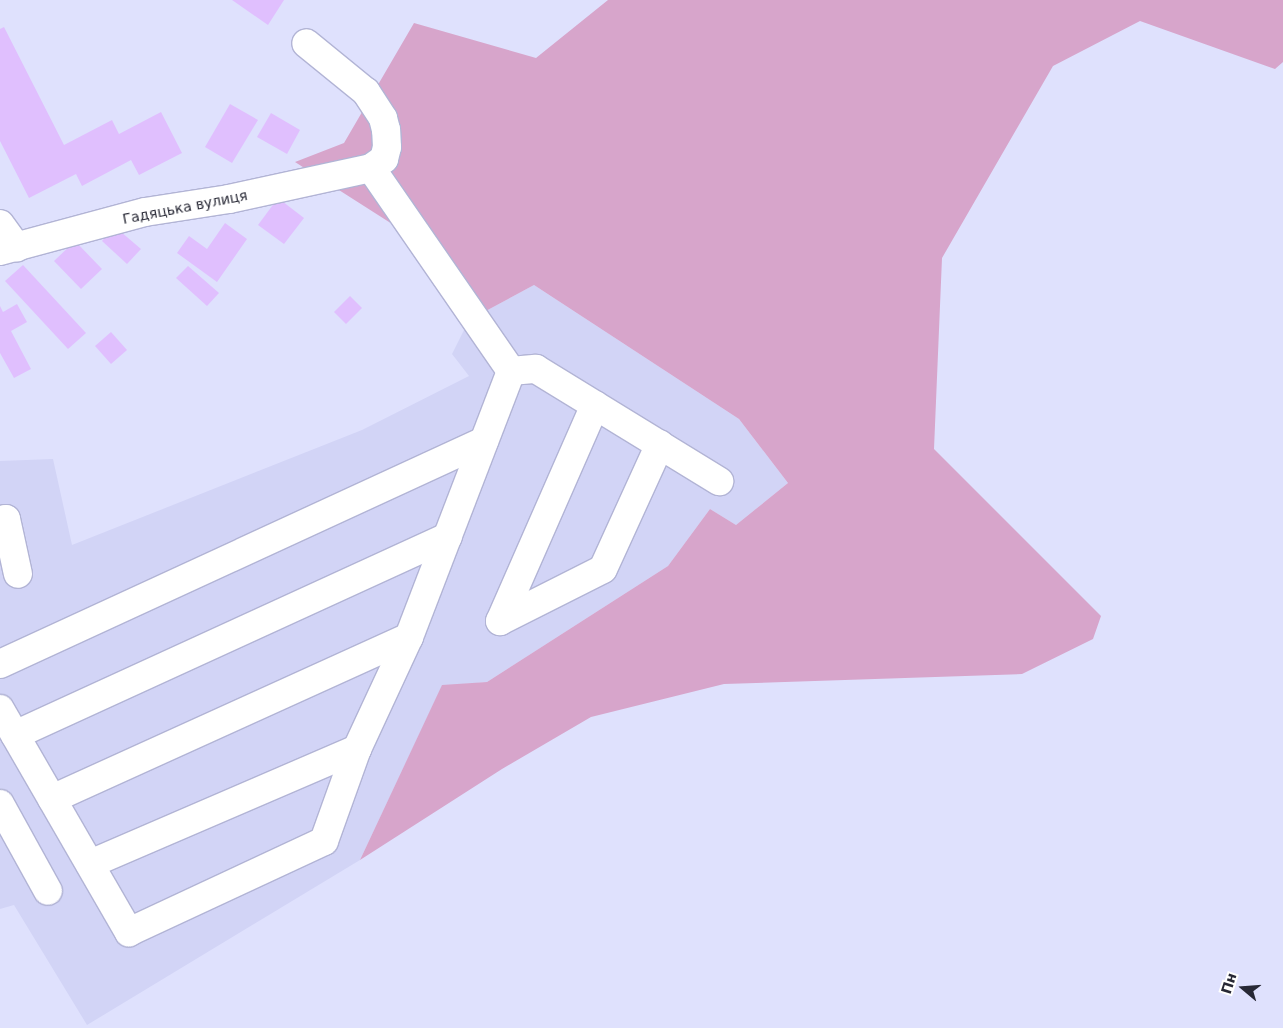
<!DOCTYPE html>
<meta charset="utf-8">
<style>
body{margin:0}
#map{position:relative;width:1283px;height:1028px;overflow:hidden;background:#dfe1fd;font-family:"DejaVu Sans",sans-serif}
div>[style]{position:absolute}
.built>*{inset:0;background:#d2d4f6}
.green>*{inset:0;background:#d7a5cb}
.building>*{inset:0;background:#e0bffe}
.roads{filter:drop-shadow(1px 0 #b2b4d5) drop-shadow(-1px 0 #b2b4d5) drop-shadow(0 1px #b2b4d5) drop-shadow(0 -1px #b2b4d5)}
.minor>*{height:28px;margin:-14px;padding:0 14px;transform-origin:14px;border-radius:14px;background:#fff}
span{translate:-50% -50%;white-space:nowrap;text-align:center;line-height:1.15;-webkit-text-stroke:5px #fff;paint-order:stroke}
.street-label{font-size:14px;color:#272835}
.north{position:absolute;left:1218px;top:963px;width:50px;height:50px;-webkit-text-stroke:4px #fff;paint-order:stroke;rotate:288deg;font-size:14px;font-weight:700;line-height:20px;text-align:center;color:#272835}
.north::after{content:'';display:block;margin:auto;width:18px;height:22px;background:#272835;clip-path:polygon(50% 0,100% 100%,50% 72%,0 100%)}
</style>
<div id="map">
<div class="built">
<i style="clip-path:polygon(534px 285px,739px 419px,788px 483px,736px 525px,710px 509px,668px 566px,487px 682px,442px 686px,360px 860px,87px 1025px,14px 905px,0 909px,0 461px,53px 459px,72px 545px,362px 430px,469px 376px,452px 354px,469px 320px)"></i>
</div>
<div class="green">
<i style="clip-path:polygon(608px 0,1283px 0,1283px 62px,1275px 69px,1140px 21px,1053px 66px,942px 258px,934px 449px,1101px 616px,1093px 639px,1022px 674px,724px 684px,591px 717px,502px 769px,360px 860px,442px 685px,487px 682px,668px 566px,710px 509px,736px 525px,788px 483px,739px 419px,534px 285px,469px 320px,400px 229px,295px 162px,344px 143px,414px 23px,536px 58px)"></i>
</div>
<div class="building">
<i style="clip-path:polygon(232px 0,284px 0,268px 25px)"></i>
<i style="clip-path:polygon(4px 27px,64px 145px,112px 120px,119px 134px,161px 112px,182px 153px,139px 175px,131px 160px,82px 186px,76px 174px,29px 198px,0 141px,0 29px)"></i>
<i style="clip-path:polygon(230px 104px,258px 120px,232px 163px,205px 147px)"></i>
<i style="clip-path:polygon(271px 113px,300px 130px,287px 154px,257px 137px)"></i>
<i style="clip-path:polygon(278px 198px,304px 218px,284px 244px,258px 225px)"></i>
<i style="clip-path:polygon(225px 223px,247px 239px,217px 282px,177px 253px,189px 236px,207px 249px)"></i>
<i style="clip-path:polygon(114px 226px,141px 249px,127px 264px,102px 241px)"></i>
<i style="clip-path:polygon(75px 241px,102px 269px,81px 289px,54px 261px)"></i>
<i style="clip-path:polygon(23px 265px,86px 333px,68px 349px,5px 281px)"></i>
<i style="clip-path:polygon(188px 266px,219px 293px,207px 306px,176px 278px)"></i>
<i style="clip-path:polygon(350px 296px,362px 308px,346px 324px,334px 312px)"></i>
<i style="clip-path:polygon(17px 304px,27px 322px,11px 331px,31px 369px,14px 378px,0 353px,0 306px,3px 312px)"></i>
<i style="clip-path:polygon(111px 332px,127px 350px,111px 364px,95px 346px)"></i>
</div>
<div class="roads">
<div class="minor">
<i style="left:371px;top:168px;width:247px;rotate:55.4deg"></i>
<i style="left:511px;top:371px;width:25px;rotate:-5deg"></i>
<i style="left:536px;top:369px;width:215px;rotate:31.5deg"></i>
<i style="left:0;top:224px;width:29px;rotate:54deg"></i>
<i style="left:0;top:251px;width:150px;rotate:-15.1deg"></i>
<i style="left:145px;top:212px;width:85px;rotate:-8.8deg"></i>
<i style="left:229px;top:199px;width:145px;rotate:-12.3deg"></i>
<i style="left:371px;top:168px;width:16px;rotate:-35deg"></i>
<i style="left:384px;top:159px;width:12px;rotate:-76deg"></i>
<i style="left:387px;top:147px;width:17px;rotate:-93deg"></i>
<i style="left:386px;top:130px;width:12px;rotate:-104deg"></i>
<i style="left:383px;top:118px;width:31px;rotate:-123deg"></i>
<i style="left:366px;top:92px;width:77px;rotate:-140.8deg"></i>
<i style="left:595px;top:405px;width:236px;rotate:113.7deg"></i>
<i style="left:500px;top:621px;width:115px;rotate:-26.8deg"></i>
<i style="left:603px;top:569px;width:137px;rotate:-65.5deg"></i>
<i style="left:0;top:520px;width:6px;rotate:-9deg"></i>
<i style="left:6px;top:519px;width:56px;rotate:77.7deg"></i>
<i style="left:0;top:664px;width:533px;rotate:-24.74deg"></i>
<i style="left:0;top:709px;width:258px;rotate:60deg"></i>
<i style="left:129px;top:932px;width:215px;rotate:-25deg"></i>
<i style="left:324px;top:841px;width:98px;rotate:-70.3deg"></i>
<i style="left:357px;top:749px;width:123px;rotate:-65.1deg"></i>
<i style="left:409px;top:637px;width:285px;rotate:-69deg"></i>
<i style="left:15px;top:735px;width:476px;rotate:-24.6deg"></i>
<i style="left:52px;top:799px;width:392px;rotate:-24.4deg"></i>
<i style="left:0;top:804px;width:99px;rotate:61.1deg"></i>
<i style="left:90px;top:864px;width:291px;rotate:-23.3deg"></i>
</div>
</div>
<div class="street-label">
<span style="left:185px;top:207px;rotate:-11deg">Гадяцька вулиця</span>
</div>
<div class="north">Пн</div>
</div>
